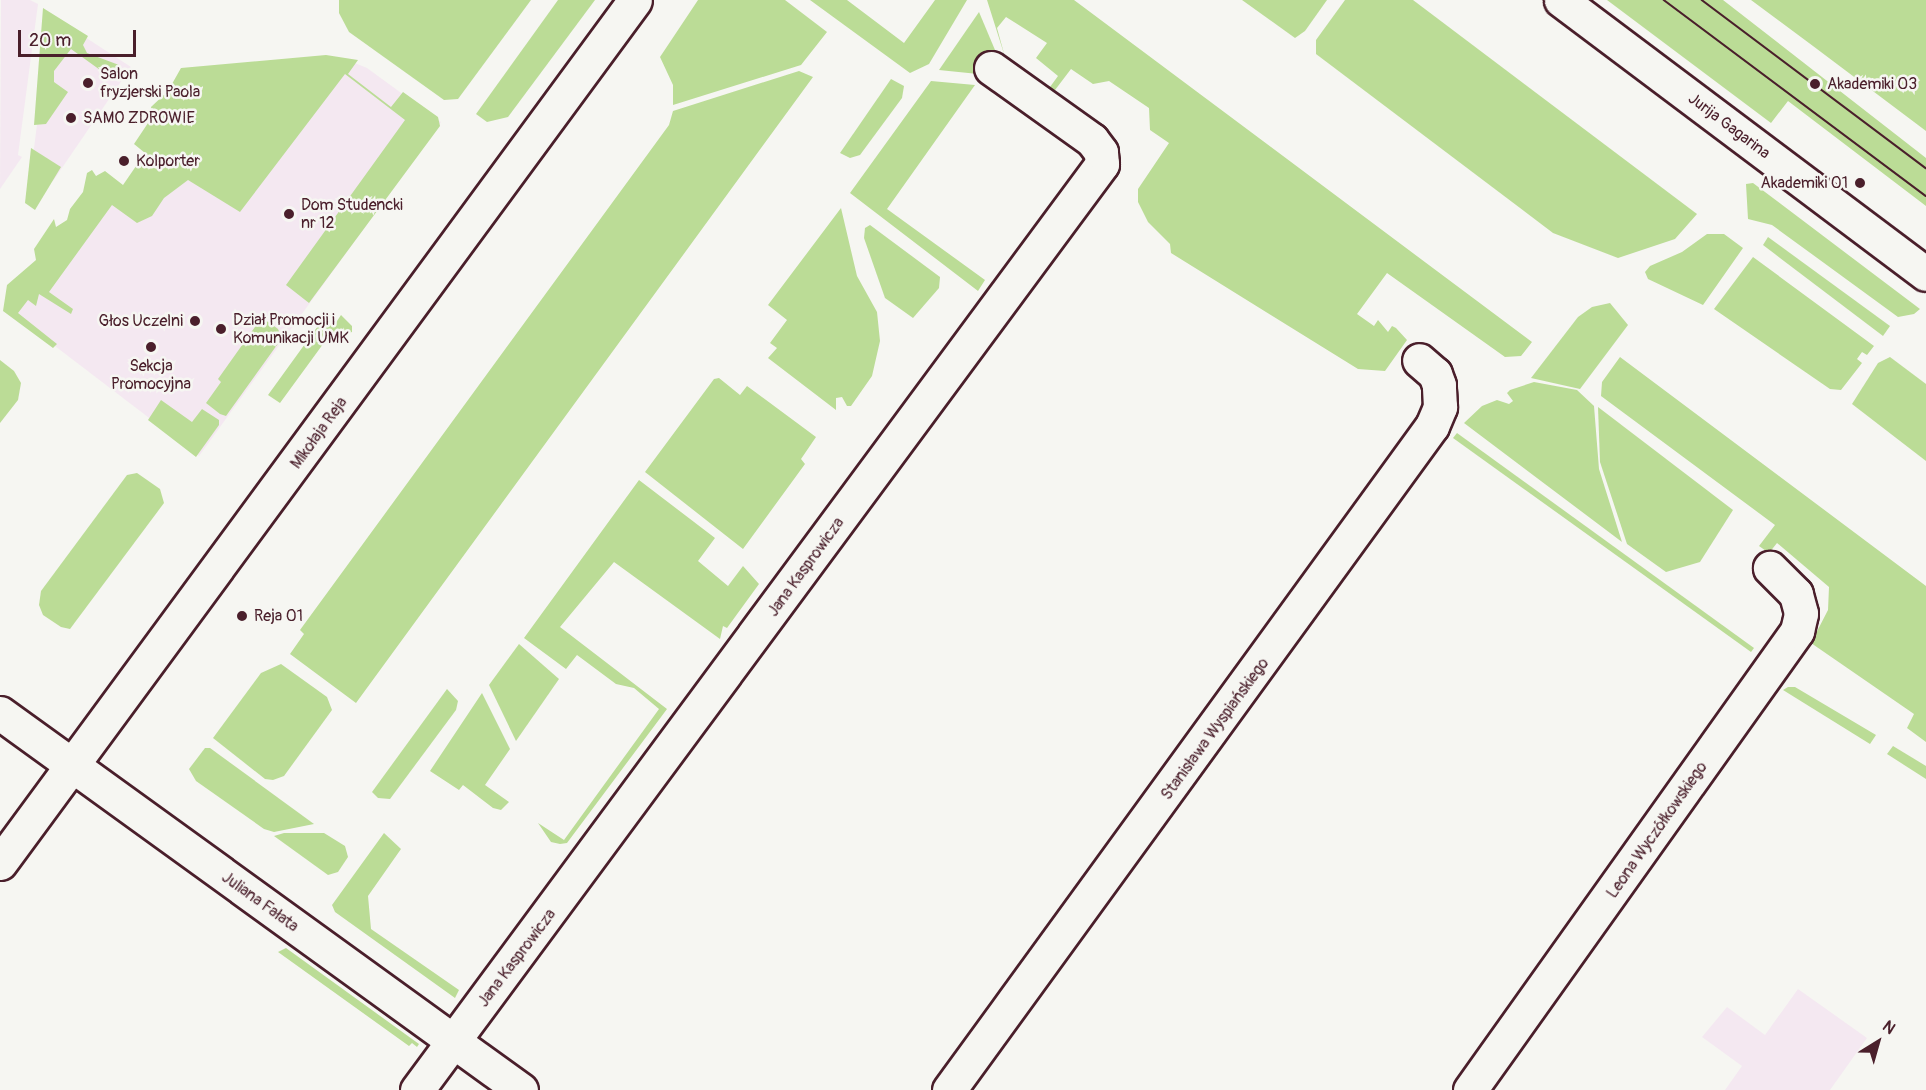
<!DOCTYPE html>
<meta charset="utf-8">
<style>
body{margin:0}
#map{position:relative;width:1926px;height:1090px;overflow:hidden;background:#f6f6f2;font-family:Pangolin,sans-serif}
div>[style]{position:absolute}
.built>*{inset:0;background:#f4e8f1}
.green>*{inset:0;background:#bbdc96}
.roads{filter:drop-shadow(2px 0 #4a1f2b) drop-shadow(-2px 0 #4a1f2b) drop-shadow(0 2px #4a1f2b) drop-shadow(0 -2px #4a1f2b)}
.street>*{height:33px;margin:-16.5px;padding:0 16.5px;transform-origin:16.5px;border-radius:16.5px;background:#f6f6f2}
.secondary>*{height:33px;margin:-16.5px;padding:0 16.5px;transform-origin:16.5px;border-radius:16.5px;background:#f6f6f2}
.tram>*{height:1.5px;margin:-0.75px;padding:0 0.75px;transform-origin:0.75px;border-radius:0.75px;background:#4a1f2b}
.dots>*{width:16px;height:16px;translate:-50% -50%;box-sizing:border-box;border:3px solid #f6f6f2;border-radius:50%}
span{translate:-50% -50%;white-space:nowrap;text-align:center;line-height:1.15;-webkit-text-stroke:5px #f6f6f2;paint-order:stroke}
.poi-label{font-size:16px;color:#4a1f2b}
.left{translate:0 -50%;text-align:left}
.right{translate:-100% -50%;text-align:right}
.street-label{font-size:16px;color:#4a1f2b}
.north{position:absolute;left:1848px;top:1012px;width:60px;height:60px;-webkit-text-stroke:4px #f6f6f2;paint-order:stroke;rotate:37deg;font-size:16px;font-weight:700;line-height:24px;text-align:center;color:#4a1f2b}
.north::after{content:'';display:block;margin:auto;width:21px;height:27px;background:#4a1f2b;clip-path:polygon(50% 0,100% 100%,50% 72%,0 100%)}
.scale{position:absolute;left:18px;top:30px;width:118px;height:27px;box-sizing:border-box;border:3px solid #4a1f2b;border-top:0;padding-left:8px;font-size:18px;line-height:21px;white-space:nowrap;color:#4a1f2b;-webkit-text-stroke:4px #f6f6f2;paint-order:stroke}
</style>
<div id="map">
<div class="built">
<i style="clip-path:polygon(1px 0,30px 0,38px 4px,18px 155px,22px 157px,0 189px)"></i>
<i style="clip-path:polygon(51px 15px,131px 67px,53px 181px,32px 164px)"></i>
<i style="clip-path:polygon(347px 60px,367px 68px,441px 122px,199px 456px,13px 314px,122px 189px)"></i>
<i style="clip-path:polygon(1798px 989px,1867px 1038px,1830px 1090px,1725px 1090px,1742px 1066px,1702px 1037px,1727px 1007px,1765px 1035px)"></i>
</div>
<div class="green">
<i style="clip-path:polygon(339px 0,531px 0,458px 99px,444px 100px,349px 32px,339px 13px)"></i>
<i style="clip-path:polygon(558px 0,595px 0,508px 117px,487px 122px,476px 114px)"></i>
<i style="clip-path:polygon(698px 0,785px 0,827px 32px,801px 65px,673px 105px,673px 85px,660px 57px)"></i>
<i style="clip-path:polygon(810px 0,847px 0,904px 43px,935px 0,967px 0,929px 64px,910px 73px)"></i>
<i style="clip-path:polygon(987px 0,1074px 0,1532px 342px,1521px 356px,1505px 357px,1387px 273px,1357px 314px,1374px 326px,1378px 320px,1388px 332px,1392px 326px,1396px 328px,1407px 340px,1385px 371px,1358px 369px,1171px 253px,1170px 244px,1148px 222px,1138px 202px,1138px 189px,1169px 143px,1150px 130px,1149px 108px,1109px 81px,1093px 84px,1071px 69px,1052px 94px,1016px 66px,1050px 87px,1058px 76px,1036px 58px,1047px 43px,1006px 17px,997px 28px,1005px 57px)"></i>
<i style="clip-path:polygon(1242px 0,1327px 0,1305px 31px,1295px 38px)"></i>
<i style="clip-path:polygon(1345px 0,1413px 0,1697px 214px,1675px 239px,1618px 258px,1553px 233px,1316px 54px,1316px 40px)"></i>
<i style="clip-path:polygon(1607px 0,1723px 0,1926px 158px,1926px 206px,1788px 101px,1771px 123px)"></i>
<i style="clip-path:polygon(1751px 0,1926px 0,1926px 131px,1813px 46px)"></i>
<i style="clip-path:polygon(43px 8px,88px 36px,83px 45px,87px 53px,119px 65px,121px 73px,118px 79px,107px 75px,71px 49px,54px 71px,54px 82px,68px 92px,46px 124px,34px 125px)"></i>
<i style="clip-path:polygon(979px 12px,995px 50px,978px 74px,939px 70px)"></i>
<i style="clip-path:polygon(326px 55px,358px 60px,348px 74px,391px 107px,403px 92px,438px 117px,440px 126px,309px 303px,286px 285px,405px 120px,345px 74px,240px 212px,188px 180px,164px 198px,152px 216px,137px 223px,112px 205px,49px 292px,73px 309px,71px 314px,39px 294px,36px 306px,28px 300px,18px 313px,57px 344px,53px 348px,3px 311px,7px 285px,36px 260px,34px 249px,54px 219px,56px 227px,67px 220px,70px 209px,83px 192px,87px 173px,92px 170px,96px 176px,105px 171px,123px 185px,145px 153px,134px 144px,150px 120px,151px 107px,168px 91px,181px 68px)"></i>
<i style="clip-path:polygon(799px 71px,813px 77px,356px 703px,290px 654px,304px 634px,300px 630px,669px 125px,673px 111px)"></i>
<i style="clip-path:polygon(891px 79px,904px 86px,902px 98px,860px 155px,850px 158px,840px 153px)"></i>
<i style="clip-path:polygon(931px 81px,975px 85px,887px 209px,985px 280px,978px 291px,850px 193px)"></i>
<i style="clip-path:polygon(31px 148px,61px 167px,35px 210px,25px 203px)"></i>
<i style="clip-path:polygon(1753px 183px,1920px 309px,1914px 314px,1898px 317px,1772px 225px,1748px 219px,1746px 184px)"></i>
<i style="clip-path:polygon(841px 208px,857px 276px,877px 312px,880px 341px,872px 376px,851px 406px,847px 406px,842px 397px,836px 398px,836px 410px,768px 358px,777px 348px,770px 343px,787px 320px,768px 305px)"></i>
<i style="clip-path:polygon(870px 225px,940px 277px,939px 288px,913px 318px,885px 298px,864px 238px,865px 228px)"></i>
<i style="clip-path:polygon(1707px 234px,1724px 234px,1743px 248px,1703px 305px,1648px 279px,1645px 272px,1650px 266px,1682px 252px)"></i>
<i style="clip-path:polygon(1768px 237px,1890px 326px,1883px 336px,1763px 245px)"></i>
<i style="clip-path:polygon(1753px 257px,1874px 346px,1867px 355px,1862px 352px,1857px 359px,1862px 363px,1841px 390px,1830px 389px,1714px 309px)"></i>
<i style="clip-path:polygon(1610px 303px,1628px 325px,1580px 389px,1531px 378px,1578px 317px,1592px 307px)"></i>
<i style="clip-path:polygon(341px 315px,352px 326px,352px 332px,326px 340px,280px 403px,268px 395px,323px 319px,333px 327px)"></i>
<i style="clip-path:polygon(262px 317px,278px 329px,282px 338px,226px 416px,220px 414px,206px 403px,221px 382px,218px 379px)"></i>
<i style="clip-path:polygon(1620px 357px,1926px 586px,1926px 742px,1907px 728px,1914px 714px,1811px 643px,1828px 610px,1829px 587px,1777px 543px,1769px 553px,1759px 546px,1775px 525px,1601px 396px,1602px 382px)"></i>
<i style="clip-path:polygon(1890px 357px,1926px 384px,1926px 461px,1852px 404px,1878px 363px)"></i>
<i style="clip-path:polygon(0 360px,14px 371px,21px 383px,18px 400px,0 423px)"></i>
<i style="clip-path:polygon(719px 378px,740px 395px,747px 386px,816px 437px,801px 459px,805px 464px,743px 549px,645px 472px,714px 379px)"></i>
<i style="clip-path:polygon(1534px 382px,1577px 390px,1594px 406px,1599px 469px,1622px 542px,1464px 423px,1482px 406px,1497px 400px,1509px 404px,1513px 401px,1507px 393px,1510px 390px)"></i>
<i style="clip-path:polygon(161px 400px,192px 422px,202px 409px,219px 420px,219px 425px,196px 457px,148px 420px)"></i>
<i style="clip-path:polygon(1598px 407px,1733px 510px,1700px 562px,1666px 572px,1627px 544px,1600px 462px)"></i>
<i style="clip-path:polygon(1457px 433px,1754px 648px,1751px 652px,1453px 438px)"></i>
<i style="clip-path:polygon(137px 473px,160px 489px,164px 503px,70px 629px,61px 627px,43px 615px,39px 605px,41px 591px,127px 475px)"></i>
<i style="clip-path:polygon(639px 480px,715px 538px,698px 561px,728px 586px,743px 566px,759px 584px,727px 628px,723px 626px,720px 639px,614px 562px,560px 627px,667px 709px,567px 843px,560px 844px,551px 842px,538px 823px,564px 840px,659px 709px,634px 688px,616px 684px,577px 655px,566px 669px,524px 638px)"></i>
<i style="clip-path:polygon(519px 644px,559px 679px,516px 741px,489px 685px)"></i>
<i style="clip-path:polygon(281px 664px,327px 697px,332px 710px,284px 776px,273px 780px,265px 779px,213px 738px,261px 673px)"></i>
<i style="clip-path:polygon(1788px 687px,1795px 687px,1876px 735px,1870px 744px,1783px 690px)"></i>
<i style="clip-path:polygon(447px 689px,458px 701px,456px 710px,390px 799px,378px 798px,372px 792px)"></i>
<i style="clip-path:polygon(482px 693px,510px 749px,485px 785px,509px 802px,501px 810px,493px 808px,463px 785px,459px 790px,430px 771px)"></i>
<i style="clip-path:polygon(1893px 746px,1926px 766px,1926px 779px,1887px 754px)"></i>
<i style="clip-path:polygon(205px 748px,210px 748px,314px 824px,274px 832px,264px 829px,196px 781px,189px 769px)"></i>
<i style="clip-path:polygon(284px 833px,324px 833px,345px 846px,348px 857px,338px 872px,328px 875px,274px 836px)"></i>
<i style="clip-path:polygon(384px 833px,401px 849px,368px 896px,371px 929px,459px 990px,455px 998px,335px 912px,332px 905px)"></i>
<i style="clip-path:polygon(286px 948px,419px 1044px,417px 1047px,412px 1043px,409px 1046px,278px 952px)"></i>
</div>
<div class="roads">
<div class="street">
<i style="left:0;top:713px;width:643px;rotate:35.89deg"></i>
<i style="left:0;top:863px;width:1071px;rotate:-53.65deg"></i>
<i style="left:417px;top:1090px;width:1152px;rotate:-53.51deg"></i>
<i style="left:1102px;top:164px;width:12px;rotate:-95deg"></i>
<i style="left:1101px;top:152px;width:15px;rotate:-127deg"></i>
<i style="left:1092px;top:140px;width:124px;rotate:-144.5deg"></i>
<i style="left:949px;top:1090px;width:821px;rotate:-53.97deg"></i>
<i style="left:1432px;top:426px;width:21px;rotate:-67deg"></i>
<i style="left:1440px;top:407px;width:22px;rotate:-93deg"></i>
<i style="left:1439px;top:385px;width:12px;rotate:-110deg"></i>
<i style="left:1435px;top:374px;width:21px;rotate:-139deg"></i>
<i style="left:1470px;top:1090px;width:564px;rotate:-54.53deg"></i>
<i style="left:1797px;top:631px;width:18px;rotate:-77deg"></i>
<i style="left:1801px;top:613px;width:20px;rotate:-105deg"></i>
<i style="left:1796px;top:594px;width:37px;rotate:-135deg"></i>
</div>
<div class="secondary">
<i style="left:1561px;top:0;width:456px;rotate:36.9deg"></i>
</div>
</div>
<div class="tram">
<i style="left:1664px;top:0;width:327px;rotate:36.8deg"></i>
<i style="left:1702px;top:0;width:280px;rotate:36.9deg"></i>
</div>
<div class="dots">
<i style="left:88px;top:83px;background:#4a1f2b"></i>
<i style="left:1815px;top:84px;background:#4a1f2b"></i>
<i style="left:71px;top:118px;background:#4a1f2b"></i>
<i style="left:124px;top:161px;background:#4a1f2b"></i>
<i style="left:1860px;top:183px;background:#4a1f2b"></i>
<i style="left:289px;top:214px;background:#4a1f2b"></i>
<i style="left:195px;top:321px;background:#4a1f2b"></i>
<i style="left:221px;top:329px;background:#4a1f2b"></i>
<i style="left:151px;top:347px;background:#4a1f2b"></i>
<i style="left:242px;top:616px;background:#4a1f2b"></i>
</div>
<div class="poi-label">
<span class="left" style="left:100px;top:83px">Salon<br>fryzjerski Paola</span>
<span class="left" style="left:1827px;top:84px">Akademiki 03</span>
<span class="left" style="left:83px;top:118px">SAMO ZDROWIE</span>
<span class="left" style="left:136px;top:161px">Kolporter</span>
<span class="right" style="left:1848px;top:183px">Akademiki 01</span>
<span class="left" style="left:301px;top:214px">Dom Studencki<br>nr 12</span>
<span class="left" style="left:233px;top:329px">Dział Promocji i<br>Komunikacji UMK</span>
<span class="right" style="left:183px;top:321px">Głos Uczelni</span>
<span style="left:151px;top:375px">Sekcja<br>Promocyjna</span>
<span class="left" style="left:254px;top:616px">Reja 01</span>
</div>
<div class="street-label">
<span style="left:1729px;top:126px;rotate:37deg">Jurija Gagarina</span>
<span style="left:319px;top:433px;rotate:-54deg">Mikołaja Reja</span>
<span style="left:806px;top:567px;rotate:-54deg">Jana Kasprowicza</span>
<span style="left:1215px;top:729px;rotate:-54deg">Stanisława Wyspiańskiego</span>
<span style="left:1657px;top:830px;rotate:-55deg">Leona Wyczółkowskiego</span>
<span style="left:260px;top:902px;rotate:36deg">Juliana Fałata</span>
<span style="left:517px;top:958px;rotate:-53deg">Jana Kasprowicza</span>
</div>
<div class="north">N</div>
<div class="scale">20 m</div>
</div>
